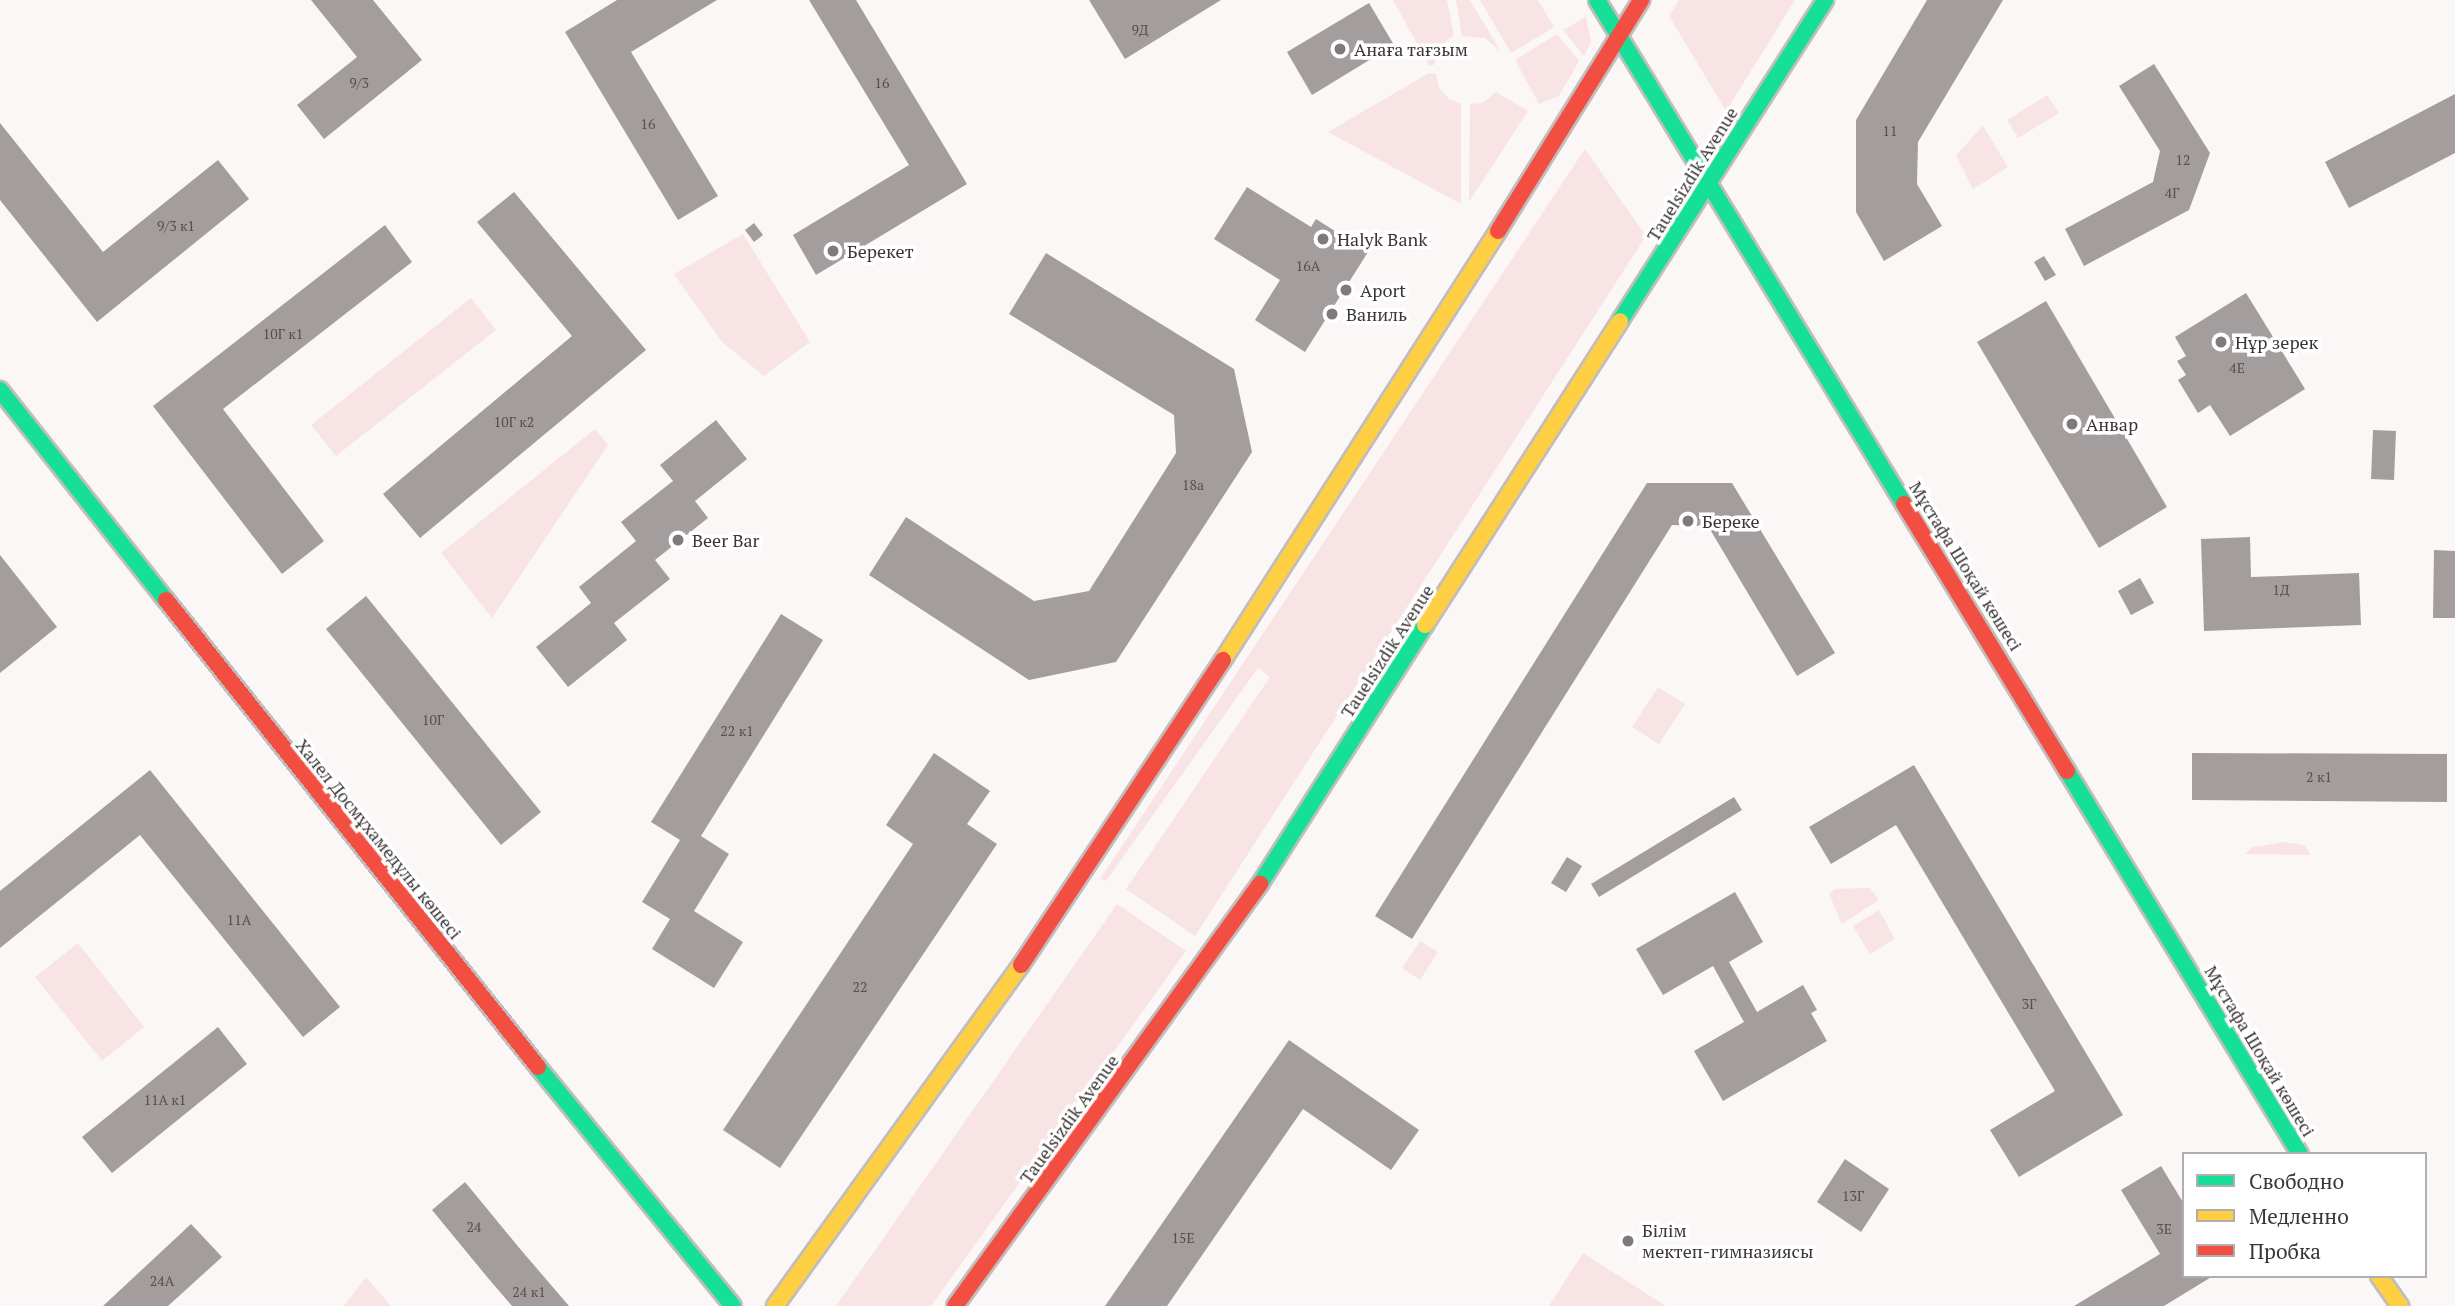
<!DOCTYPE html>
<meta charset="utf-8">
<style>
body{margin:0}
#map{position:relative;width:2455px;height:1306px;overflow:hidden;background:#fbf7f7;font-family:"PT Serif",serif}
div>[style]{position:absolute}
.green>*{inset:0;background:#f8e4e4}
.building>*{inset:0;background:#a49d9d}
.roads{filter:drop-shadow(2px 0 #c2bdbd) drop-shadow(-2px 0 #c2bdbd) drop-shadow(0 2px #c2bdbd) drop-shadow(0 -2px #c2bdbd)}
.fast>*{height:16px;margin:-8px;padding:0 8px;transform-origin:8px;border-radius:8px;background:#16e098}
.slow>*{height:16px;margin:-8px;padding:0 8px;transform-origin:8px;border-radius:8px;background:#ffcf43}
.jam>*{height:16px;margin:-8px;padding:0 8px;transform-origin:8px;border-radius:8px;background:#f24e42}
.dots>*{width:19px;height:19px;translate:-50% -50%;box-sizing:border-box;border:4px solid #fff;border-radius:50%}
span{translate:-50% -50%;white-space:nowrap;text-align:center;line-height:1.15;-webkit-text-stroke:7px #fff;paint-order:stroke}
.number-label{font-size:14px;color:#564f4f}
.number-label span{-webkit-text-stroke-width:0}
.poi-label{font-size:18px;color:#3c3535}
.left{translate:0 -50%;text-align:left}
.street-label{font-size:18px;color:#3c3535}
.legend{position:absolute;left:2182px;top:1152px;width:245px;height:126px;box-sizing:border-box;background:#fff;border:2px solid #b1aeae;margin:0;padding:9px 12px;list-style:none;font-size:21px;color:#3c3535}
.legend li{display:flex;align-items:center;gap:14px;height:35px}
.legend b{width:35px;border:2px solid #b1aeae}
</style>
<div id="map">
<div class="green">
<i style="clip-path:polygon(1393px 0,1447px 0,1454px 35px,1441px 45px,1434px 65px,1429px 65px)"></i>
<i style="clip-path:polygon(1456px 0,1470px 0,1501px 52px,1485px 38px,1462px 36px)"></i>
<i style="clip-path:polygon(1480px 0,1538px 0,1554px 27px,1511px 53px)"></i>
<i style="clip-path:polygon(1679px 0,1795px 0,1726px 111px,1669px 16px)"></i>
<i style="clip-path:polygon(1586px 17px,1591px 42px,1584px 56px,1563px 30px)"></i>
<i style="clip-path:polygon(1557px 34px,1579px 61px,1559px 96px,1539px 104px,1515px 60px)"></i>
<i style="clip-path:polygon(1429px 73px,1436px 74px,1439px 88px,1448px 98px,1461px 104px,1461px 204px,1328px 132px)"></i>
<i style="clip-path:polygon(1496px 92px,1528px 111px,1469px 202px,1470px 104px,1482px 103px)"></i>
<i style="clip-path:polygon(2047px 95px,2059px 113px,2018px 138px,2007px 120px)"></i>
<i style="clip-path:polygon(1983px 126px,2008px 167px,1973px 189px,1956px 155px)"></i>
<i style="clip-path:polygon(1585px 149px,1646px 236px,1195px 936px,1126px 889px,1270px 677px,1258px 668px,1106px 881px,1100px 879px)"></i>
<i style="clip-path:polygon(743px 234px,810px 342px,764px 376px,722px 342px,674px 274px)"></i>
<i style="clip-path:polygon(471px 298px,496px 330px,336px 456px,311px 425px)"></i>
<i style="clip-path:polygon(595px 429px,608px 445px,492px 618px,441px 553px)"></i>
<i style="clip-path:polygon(1658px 687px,1685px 704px,1659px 744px,1632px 727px)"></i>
<i style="clip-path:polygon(2285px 842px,2304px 845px,2311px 855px,2245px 854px,2253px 847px)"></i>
<i style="clip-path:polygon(1870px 888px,1879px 900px,1842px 924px,1829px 894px,1835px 889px)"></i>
<i style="clip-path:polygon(1117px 904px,1186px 951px,931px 1306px,836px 1306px)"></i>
<i style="clip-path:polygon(1879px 910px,1895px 939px,1870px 954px,1853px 926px)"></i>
<i style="clip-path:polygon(1420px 941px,1438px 952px,1420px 980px,1402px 968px)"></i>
<i style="clip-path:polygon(78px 943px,144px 1027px,102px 1061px,35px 977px)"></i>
<i style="clip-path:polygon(1583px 1253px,1666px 1306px,1549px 1306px)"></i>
<i style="clip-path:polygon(366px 1277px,391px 1306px,344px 1306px)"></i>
</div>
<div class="building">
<i style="clip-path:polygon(311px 0,373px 0,422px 60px,324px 139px,297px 105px,357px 57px)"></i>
<i style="clip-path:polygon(617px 0,717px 0,631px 52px,718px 196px,678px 220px,565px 32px)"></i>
<i style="clip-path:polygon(809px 0,856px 0,967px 184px,816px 275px,793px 235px,909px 165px)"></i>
<i style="clip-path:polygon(1089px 0,1221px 0,1125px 59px)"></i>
<i style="clip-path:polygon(1927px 0,2003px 0,1918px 142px,1917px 184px,1942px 226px,1884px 261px,1856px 212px,1856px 120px)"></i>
<i style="clip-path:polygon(1369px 3px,1394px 45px,1312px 95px,1287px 52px)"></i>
<i style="clip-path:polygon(2154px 64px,2210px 153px,2189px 210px,2084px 266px,2065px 229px,2153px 182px,2160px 151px,2119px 86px)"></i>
<i style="clip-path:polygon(2455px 94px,2455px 153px,2349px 208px,2325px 162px)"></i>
<i style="clip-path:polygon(0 123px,103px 252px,218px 160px,249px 199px,97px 322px,0 200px)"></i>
<i style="clip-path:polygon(1247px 187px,1311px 227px,1316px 219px,1368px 252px,1305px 352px,1255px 320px,1280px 280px,1214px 239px)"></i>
<i style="clip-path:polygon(514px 192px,646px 350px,420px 538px,383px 494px,572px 336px,477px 222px)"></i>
<i style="clip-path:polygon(754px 223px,763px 235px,754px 242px,745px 230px)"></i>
<i style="clip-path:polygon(385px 225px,412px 262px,223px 409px,324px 541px,282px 574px,153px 406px)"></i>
<i style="clip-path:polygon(1046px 253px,1234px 369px,1252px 452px,1116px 662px,1029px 680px,869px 575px,906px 517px,1034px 601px,1089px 591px,1176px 453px,1174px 415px,1009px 314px)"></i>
<i style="clip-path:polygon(2044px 256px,2056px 275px,2045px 281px,2034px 262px)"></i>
<i style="clip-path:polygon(2246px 293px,2305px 389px,2230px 436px,2210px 405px,2198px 413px,2178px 380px,2186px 375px,2177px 361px,2186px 356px,2175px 337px)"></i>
<i style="clip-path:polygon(2046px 301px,2167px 507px,2099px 548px,1977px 342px)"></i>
<i style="clip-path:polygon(716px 420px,747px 459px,695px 501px,708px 518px,655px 560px,670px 579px,614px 623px,627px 640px,568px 687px,536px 647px,591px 603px,579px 587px,636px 541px,621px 522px,673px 481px,660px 465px)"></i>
<i style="clip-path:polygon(2373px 430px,2396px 431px,2394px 480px,2371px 479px)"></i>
<i style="clip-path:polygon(1647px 483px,1732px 483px,1835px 653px,1797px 676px,1708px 526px,1672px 525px,1412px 939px,1375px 916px)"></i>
<i style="clip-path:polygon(2250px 537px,2251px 577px,2359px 573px,2361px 625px,2204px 631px,2201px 539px)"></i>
<i style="clip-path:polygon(2434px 550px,2455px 551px,2455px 618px,2433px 618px)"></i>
<i style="clip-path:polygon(0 555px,57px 627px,0 673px)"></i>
<i style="clip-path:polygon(2140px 578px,2154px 603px,2131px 615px,2118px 591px)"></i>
<i style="clip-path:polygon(366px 596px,541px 812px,501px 845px,326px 629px)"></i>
<i style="clip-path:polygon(781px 614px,823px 640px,701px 836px,729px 854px,694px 911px,743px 942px,714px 988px,652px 949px,670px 919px,642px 902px,680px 840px,651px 822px)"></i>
<i style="clip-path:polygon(934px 753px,990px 791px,967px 824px,997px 844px,780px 1168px,723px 1130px,913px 844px,886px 825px)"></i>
<i style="clip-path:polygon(2192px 753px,2447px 754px,2447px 802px,2192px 800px)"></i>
<i style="clip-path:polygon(1914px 765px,2123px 1115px,2019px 1177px,1990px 1130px,2055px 1091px,1896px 825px,1831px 864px,1809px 827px)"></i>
<i style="clip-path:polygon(150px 770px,340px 1007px,303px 1037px,140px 835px,0 948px,0 891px)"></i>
<i style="clip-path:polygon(1734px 797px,1742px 810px,1599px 897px,1591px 884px)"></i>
<i style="clip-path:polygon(1567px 857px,1582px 866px,1566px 892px,1551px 883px)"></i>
<i style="clip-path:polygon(1735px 892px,1763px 942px,1729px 962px,1757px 1012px,1803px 985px,1817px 1010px,1811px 1013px,1827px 1041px,1723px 1101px,1694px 1051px,1744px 1022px,1713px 966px,1663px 995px,1636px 949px)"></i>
<i style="clip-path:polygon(218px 1027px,247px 1064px,112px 1173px,82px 1137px)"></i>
<i style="clip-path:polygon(1289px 1040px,1419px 1130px,1391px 1170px,1303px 1109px,1167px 1306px,1105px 1306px)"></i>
<i style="clip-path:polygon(1845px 1159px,1889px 1189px,1861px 1232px,1817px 1202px)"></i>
<i style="clip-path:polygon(2161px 1166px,2184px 1204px,2184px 1276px,2213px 1276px,2164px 1306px,2074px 1306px,2160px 1254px,2121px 1190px)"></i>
<i style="clip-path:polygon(465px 1182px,521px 1250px,569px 1306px,512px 1306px,488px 1278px,432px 1210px)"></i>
<i style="clip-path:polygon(191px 1224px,222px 1257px,168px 1306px,103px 1306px)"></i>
</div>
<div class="roads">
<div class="fast">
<i style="left:1597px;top:0;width:590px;rotate:58.65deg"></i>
<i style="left:1620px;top:321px;width:381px;rotate:-57.4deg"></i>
<i style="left:0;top:390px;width:268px;rotate:51.7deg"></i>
<i style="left:2067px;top:771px;width:448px;rotate:58.7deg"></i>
<i style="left:1260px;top:884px;width:307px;rotate:-57.5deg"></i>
<i style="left:538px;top:1067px;width:308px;rotate:50.8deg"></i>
</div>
<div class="slow">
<i style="left:1425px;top:625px;width:361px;rotate:-57.3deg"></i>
<i style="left:1223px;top:660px;width:510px;rotate:-57.34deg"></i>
<i style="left:2379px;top:1276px;width:37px;rotate:55deg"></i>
<i style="left:775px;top:1306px;width:420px;rotate:-54.2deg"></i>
</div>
<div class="jam">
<i style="left:1498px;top:231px;width:272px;rotate:-58.2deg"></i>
<i style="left:1904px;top:504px;width:313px;rotate:58.6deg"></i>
<i style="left:166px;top:600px;width:597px;rotate:51.46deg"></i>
<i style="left:1021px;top:965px;width:366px;rotate:-56.5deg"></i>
<i style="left:955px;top:1306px;width:521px;rotate:-54.14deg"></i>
</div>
</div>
<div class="dots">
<i style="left:1340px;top:49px;background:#7f7979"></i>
<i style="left:1323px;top:239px;background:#7f7979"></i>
<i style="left:833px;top:251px;background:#7f7979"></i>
<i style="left:1346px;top:290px;background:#7f7979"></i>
<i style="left:1332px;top:314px;background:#7f7979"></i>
<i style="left:2221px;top:342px;background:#7f7979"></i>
<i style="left:2072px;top:424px;background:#7f7979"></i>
<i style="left:1688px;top:521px;background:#7f7979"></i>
<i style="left:678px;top:540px;background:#7f7979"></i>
<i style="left:1628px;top:1241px;background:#7f7979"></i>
</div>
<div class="number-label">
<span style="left:1140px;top:30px">9Д</span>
<span style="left:359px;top:83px">9/3</span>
<span style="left:882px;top:83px">16</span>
<span style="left:648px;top:124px">16</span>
<span style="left:1890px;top:131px">11</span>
<span style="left:2183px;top:160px">12</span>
<span style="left:2172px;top:193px">4Г</span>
<span style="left:176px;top:226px">9/3 к1</span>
<span style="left:1308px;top:266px">16А</span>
<span style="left:283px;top:334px">10Г к1</span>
<span style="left:2237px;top:368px">4Е</span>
<span style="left:514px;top:422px">10Г к2</span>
<span style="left:1193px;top:485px">18а</span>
<span style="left:2281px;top:590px">1Д</span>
<span style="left:433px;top:720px">10Г</span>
<span style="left:737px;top:731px">22 к1</span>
<span style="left:2319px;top:777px">2 к1</span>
<span style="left:239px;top:920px">11А</span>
<span style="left:860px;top:987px">22</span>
<span style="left:2029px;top:1004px">3Г</span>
<span style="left:165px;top:1100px">11А к1</span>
<span style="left:1853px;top:1196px">13Г</span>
<span style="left:474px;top:1227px">24</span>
<span style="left:2164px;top:1229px">3Е</span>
<span style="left:1183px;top:1238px">15Е</span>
<span style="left:162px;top:1281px">24А</span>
<span style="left:529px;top:1292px">24 к1</span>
</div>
<div class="poi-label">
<span class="left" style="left:1354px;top:49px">Анаға тағзым</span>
<span class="left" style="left:1337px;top:239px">Halyk Bank</span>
<span class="left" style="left:847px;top:251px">Берекет</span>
<span class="left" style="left:1360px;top:290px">Aport</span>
<span class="left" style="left:1346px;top:314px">Ваниль</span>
<span class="left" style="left:2235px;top:342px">Нұр зерек</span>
<span class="left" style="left:2086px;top:424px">Анвар</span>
<span class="left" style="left:1702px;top:521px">Береке</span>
<span class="left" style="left:692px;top:540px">Beer Bar</span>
<span class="left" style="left:1642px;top:1241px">Білім<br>мектеп-гимназиясы</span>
</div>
<div class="street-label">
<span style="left:1692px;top:174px;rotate:-58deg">Tauelsizdik Avenue</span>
<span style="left:1966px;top:566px;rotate:58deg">Мұстафа Шоқай көшесі</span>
<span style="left:1387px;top:651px;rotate:-57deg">Tauelsizdik Avenue</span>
<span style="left:379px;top:839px;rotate:51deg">Халел Досмұхамедұлы көшесі</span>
<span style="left:2260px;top:1051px;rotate:59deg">Мұстафа Шоқай көшесі</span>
<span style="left:1069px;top:1119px;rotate:-54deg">Tauelsizdik Avenue</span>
</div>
<ul class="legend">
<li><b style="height:9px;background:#16e098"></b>Свободно</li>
<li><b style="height:9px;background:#ffcf43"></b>Медленно</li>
<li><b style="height:9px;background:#f24e42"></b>Пробка</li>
</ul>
</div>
